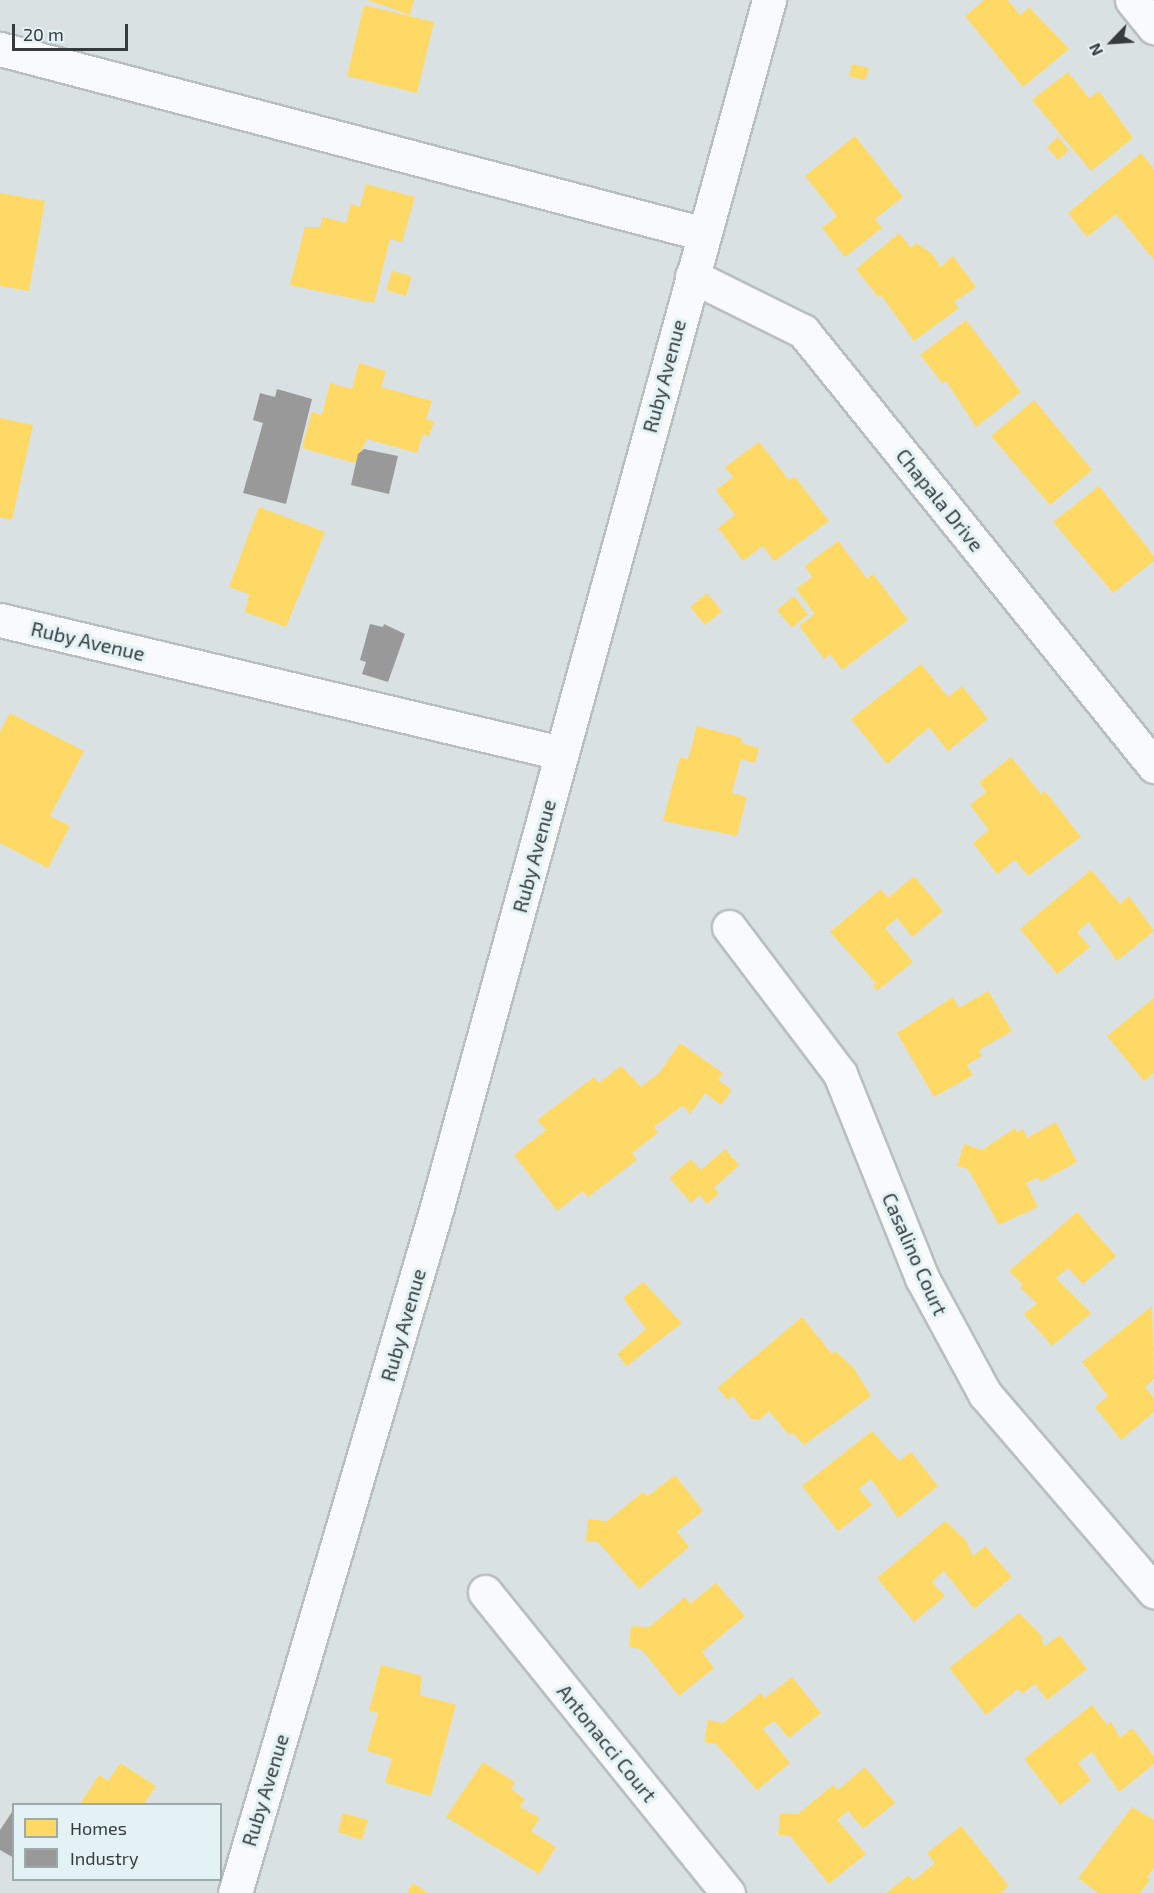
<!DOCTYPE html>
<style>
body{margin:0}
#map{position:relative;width:1154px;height:1893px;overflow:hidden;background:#dae1e3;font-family:"Exo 2",sans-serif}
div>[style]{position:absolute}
.homes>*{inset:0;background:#ffd966}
.industry>*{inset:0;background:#999}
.roads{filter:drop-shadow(2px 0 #b9bfc1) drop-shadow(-2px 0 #b9bfc1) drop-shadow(0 2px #b9bfc1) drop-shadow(0 -2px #b9bfc1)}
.minor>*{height:33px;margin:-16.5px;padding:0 16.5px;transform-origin:16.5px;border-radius:16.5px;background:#f9fafb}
span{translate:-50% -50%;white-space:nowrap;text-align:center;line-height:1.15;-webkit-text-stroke:6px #e3f2f4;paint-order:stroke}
.street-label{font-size:20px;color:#363b3c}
.legend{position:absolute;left:12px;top:1803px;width:210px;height:78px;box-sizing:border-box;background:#e3f2f4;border:2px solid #9ea9aa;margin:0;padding:8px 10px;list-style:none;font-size:18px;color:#363b3c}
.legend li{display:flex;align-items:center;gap:12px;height:30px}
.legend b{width:30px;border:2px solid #9ea9aa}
.north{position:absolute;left:1082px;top:12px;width:60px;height:60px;-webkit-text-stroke:4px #e3f2f4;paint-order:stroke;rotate:245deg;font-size:16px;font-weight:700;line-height:24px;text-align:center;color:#363b3c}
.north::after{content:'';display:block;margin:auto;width:21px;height:27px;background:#363b3c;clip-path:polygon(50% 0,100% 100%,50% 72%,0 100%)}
.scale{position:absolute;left:12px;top:24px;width:116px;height:27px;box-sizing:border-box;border:3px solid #363b3c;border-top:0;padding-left:8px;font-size:18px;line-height:21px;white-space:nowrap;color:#363b3c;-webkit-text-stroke:4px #e3f2f4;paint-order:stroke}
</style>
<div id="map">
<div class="homes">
<i style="clip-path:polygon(368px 0,414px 0,410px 15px)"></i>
<i style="clip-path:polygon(984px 0,1008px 0,1020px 15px,1029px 7px,1069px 49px,1023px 87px,965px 16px)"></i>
<i style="clip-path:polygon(364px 5px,434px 22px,417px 93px,347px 76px)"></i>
<i style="clip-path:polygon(852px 64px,869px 68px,865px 80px,849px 76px)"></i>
<i style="clip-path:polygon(1068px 72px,1089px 98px,1099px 91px,1133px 138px,1091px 171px,1032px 100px)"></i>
<i style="clip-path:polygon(855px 136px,903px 197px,875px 219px,882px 228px,845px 257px,822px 228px,837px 216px,805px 176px)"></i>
<i style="clip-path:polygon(1058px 137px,1069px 150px,1058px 160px,1047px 147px)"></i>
<i style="clip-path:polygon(1141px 153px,1154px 169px,1154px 260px,1116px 214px,1087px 237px,1068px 213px)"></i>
<i style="clip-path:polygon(366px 184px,415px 197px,402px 242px,390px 239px,374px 303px,290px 285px,305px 227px,320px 227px,323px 217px,346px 223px,351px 204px,360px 207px)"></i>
<i style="clip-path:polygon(0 193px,45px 201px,29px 291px,0 286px)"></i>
<i style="clip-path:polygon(899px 233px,911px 248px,916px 243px,931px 253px,941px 267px,953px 256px,976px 287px,954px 302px,959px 308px,914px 341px,881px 295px,878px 297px,856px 269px)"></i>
<i style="clip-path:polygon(392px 271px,412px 276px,406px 296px,386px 290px)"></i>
<i style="clip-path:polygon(966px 320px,1021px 392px,976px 427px,946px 381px,943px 384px,920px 355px)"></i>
<i style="clip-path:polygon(359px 363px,386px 371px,381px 387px,432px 401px,426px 419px,434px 422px,429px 436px,423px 434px,417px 453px,367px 439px,355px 463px,302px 448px,312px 412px,322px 415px,330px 383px,352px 389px)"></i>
<i style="clip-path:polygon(1034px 400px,1092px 470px,1050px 505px,991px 436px)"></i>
<i style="clip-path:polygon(0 418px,33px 425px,12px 520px,0 517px)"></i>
<i style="clip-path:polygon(759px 442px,789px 480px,794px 476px,829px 521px,774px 561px,763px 546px,743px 561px,718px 528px,735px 515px,716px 490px,733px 477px,725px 467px)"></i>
<i style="clip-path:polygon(1099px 486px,1154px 556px,1154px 561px,1113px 593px,1053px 522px)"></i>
<i style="clip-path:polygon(259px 507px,325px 532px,286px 627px,245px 612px,249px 594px,229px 587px)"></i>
<i style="clip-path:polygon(838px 541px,867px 579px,873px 574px,908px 620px,842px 670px,830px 654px,824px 659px,799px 626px,815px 614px,796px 589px,812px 577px,805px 566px)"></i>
<i style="clip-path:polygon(707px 593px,722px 611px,705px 625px,690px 607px)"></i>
<i style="clip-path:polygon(794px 596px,808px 614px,792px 628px,777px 610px)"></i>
<i style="clip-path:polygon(921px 664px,948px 697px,962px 686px,988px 719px,948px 751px,929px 727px,887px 764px,851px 719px)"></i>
<i style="clip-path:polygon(10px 713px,84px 751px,50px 816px,70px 826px,48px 868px,0 843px,0 732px)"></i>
<i style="clip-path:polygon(697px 726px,742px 738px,741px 743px,759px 748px,755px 763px,741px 759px,732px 793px,747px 797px,737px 836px,663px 821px,680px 757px,688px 759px)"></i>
<i style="clip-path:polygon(1011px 757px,1041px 794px,1045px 791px,1081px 837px,1028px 876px,1015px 860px,997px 874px,973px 843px,989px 830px,970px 805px,986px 792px,979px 782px)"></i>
<i style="clip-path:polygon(1091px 870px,1120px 904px,1129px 896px,1154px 931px,1117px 961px,1089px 922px,1077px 932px,1090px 947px,1057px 974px,1020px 929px)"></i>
<i style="clip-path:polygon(914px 876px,943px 911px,912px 937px,897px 918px,885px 928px,913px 962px,877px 991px,873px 985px,876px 983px,830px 932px,881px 889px,888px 898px)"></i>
<i style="clip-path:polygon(988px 991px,1012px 1031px,979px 1050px,982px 1056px,967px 1065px,973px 1075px,934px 1097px,897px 1033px,953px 997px,959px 1008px)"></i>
<i style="clip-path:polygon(1154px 998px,1154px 1073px,1144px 1081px,1107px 1036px)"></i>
<i style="clip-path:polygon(680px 1043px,723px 1073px,718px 1080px,732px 1090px,721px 1105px,705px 1093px,690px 1114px,683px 1105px,654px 1127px,658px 1133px,632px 1153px,637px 1160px,588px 1197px,583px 1191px,557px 1211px,514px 1155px,546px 1130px,537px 1120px,594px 1077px,599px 1083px,621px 1066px,641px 1087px,659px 1073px)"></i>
<i style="clip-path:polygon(1056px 1122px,1077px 1162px,1040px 1182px,1038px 1177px,1026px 1183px,1038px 1207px,999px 1225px,968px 1169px,957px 1166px,964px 1144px,982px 1150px,1015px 1128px,1017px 1132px,1023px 1129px,1027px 1138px)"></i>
<i style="clip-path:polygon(725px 1149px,739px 1165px,714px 1188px,719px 1193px,707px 1204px,700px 1195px,691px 1203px,669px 1178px,691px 1159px,701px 1170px)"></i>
<i style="clip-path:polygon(1077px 1212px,1116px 1256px,1083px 1284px,1068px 1268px,1056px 1278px,1091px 1313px,1052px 1346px,1024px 1314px,1037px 1303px,1020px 1288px,1023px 1285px,1009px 1271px)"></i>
<i style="clip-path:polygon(643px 1282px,682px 1323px,627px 1366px,617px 1354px,646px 1329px,623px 1298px)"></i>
<i style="clip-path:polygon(1152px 1306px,1154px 1379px,1145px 1387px,1154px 1398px,1154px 1412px,1121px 1440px,1095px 1407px,1108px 1396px,1082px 1362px)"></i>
<i style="clip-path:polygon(802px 1317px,832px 1354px,835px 1351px,853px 1367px,871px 1396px,804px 1445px,793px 1433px,789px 1435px,769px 1411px,759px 1420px,751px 1419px,733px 1396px,728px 1400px,717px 1388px)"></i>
<i style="clip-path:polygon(872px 1431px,899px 1461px,911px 1452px,938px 1486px,898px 1518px,871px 1479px,859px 1489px,872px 1505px,838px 1531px,802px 1486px)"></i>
<i style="clip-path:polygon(675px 1475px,703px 1511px,677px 1531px,689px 1547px,639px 1589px,598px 1542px,586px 1541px,588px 1519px,607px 1521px,643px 1492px,648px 1496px)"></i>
<i style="clip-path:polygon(945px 1521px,966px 1541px,973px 1556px,985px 1546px,1012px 1577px,974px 1609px,944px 1571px,932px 1582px,945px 1596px,914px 1622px,877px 1578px)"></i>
<i style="clip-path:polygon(716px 1583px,745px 1616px,702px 1652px,714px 1668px,679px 1696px,641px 1649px,629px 1647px,631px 1626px,649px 1627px,685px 1597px,690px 1604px)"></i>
<i style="clip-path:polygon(1019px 1613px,1044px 1638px,1041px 1640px,1045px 1646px,1060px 1635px,1087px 1669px,1047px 1700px,1035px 1684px,1022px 1694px,1018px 1689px,986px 1715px,949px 1668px)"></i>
<i style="clip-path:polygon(381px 1665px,422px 1676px,420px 1695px,456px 1705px,431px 1796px,385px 1783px,392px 1758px,367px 1751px,378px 1713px,369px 1711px)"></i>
<i style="clip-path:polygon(792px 1677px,821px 1713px,789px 1738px,774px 1721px,763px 1729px,790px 1763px,757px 1790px,716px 1744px,704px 1742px,708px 1720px,723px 1723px,761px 1693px,765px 1698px)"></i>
<i style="clip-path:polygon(1092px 1705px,1107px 1725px,1111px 1722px,1120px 1738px,1132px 1728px,1154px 1756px,1154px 1764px,1119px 1792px,1092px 1752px,1078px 1763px,1091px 1780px,1060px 1805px,1024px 1759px)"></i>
<i style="clip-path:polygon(483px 1762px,515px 1782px,511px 1789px,525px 1799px,520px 1807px,540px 1818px,531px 1831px,556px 1847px,539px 1874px,446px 1817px)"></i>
<i style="clip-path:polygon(120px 1763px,156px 1786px,144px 1804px,80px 1804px,99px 1775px,108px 1781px)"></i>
<i style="clip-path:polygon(865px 1767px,895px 1803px,863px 1829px,848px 1811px,837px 1820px,866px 1854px,829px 1884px,790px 1836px,778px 1835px,780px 1813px,798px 1814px,833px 1785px,838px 1790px)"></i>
<i style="clip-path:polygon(1132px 1807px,1154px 1820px,1154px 1868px,1147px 1877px,1150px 1880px,1140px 1893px,1098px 1893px,1078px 1878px)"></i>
<i style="clip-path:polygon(343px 1813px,368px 1820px,362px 1840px,338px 1832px)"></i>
<i style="clip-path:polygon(961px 1826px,1009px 1886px,1000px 1893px,886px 1893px,909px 1875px,913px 1881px,935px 1863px,927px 1853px)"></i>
<i style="clip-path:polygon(413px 1883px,428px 1893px,407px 1893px)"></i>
</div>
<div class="industry">
<i style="clip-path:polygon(277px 389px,312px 399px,286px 504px,243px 493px,263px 423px,253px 420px,260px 393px,275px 397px)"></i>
<i style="clip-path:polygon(364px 449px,398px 456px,389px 494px,351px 485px,358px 454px)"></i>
<i style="clip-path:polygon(370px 624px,383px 627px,384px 624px,405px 634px,388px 682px,362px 674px,366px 662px,360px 660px)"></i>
<i style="clip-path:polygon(14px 1809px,14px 1858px,0 1850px,0 1830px)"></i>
</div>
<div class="roads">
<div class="minor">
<i style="left:1132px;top:0;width:35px;rotate:51deg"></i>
<i style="left:0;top:49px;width:728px;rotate:14.72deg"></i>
<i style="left:692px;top:276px;width:124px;rotate:26.4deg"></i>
<i style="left:803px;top:331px;width:559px;rotate:51.1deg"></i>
<i style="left:0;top:620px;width:577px;rotate:13.34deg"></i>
<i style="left:729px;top:927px;width:184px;rotate:52.9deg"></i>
<i style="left:840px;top:1074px;width:220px;rotate:68.1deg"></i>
<i style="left:922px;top:1278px;width:132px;rotate:61.5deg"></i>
<i style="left:985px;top:1394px;width:260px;rotate:49.4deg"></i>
<i style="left:485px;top:1592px;width:387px;rotate:51.1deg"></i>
<i style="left:235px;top:1893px;width:715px;rotate:-73.59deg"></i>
<i style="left:437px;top:1207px;width:1252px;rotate:-74.62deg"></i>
</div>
</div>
<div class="street-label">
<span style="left:664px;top:376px;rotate:-75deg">Ruby Avenue</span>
<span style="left:940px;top:500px;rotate:51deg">Chapala Drive</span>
<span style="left:88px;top:641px;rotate:13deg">Ruby Avenue</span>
<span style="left:534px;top:856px;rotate:-75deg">Ruby Avenue</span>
<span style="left:915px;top:1254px;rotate:66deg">Casalino Court</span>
<span style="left:403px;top:1325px;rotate:-74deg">Ruby Avenue</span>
<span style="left:607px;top:1743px;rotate:51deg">Antonacci Court</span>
<span style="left:265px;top:1790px;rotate:-73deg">Ruby Avenue</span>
</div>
<ul class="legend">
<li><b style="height:16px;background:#ffd966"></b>Homes</li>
<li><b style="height:16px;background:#999"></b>Industry</li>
</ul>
<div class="north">N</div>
<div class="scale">20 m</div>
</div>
